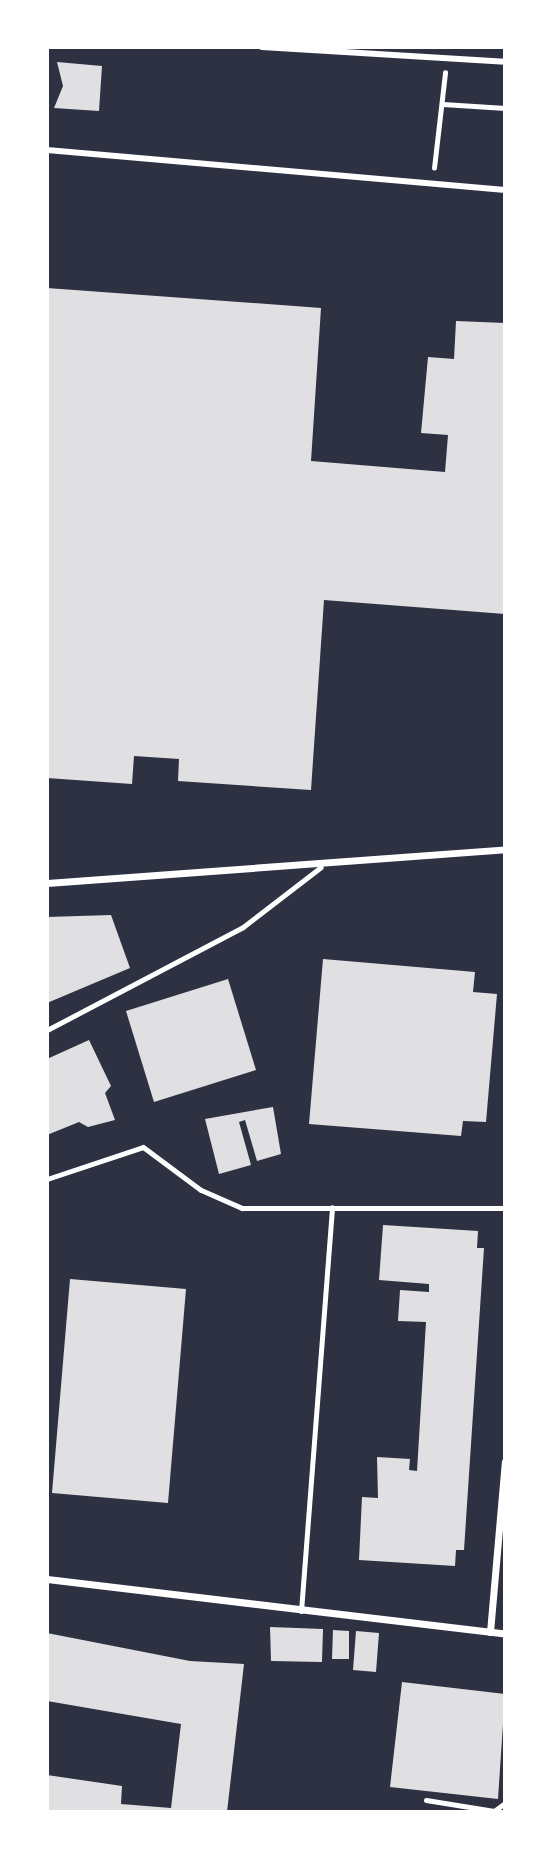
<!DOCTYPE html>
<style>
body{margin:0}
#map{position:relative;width:552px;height:1859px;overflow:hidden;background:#2d3142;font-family:Inter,sans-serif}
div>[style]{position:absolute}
.building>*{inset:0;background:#e0e0e3}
.path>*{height:4.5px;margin:-2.25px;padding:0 2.25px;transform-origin:2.25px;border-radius:2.25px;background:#fff}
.service>*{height:5px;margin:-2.5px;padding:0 2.5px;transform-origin:2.5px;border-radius:2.5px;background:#fff}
.pedestrian>*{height:6px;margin:-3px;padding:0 3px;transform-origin:3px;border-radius:3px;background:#fff}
.minor>*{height:7px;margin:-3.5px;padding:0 3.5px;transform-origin:3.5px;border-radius:3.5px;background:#fff}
span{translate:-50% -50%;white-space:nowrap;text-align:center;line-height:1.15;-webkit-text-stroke:7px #fff;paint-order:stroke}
.frame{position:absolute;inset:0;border:49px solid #fff;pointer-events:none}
</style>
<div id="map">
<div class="building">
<i style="clip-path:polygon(57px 62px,102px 66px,99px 111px,54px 108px,63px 86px)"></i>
<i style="clip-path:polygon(47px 288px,321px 308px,311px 461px,445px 472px,448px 435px,421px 433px,428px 357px,454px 359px,456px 321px,505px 323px,505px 614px,324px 600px,311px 790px,178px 781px,179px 759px,134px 756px,132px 784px,47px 778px)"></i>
<i style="clip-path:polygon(111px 915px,130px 968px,47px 1003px,47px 917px)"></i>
<i style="clip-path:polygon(323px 959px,475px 972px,473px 992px,497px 994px,486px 1122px,463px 1121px,461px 1136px,309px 1124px)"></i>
<i style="clip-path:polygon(228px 979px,256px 1070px,154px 1102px,126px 1011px)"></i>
<i style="clip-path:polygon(89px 1040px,111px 1086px,105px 1093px,115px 1120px,88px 1127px,79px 1122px,47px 1135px,47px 1059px)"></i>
<i style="clip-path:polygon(273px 1107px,281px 1154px,257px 1161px,245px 1120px,239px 1122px,251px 1165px,219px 1174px,205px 1119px)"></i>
<i style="clip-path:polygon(383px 1225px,478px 1231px,477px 1248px,484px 1248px,464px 1550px,456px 1550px,455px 1566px,359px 1560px,362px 1497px,378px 1498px,377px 1457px,410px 1459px,409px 1470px,417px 1471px,426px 1322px,398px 1321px,400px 1290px,429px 1292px,429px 1284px,379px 1280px)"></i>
<i style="clip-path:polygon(70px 1279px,186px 1289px,168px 1503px,52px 1493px)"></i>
<i style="clip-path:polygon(270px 1627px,323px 1629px,322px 1662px,271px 1661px)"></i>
<i style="clip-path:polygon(333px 1630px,349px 1631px,349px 1659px,332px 1659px)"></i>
<i style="clip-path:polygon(356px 1631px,379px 1633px,376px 1672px,353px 1670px)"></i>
<i style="clip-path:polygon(47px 1633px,190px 1661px,244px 1664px,227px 1812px,47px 1812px,47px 1775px,122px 1786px,121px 1804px,171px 1808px,181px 1724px,47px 1701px)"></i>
<i style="clip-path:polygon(402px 1682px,505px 1694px,498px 1799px,390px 1787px)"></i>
</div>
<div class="path">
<i style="left:443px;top:104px;width:62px;rotate:3.7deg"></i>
<i style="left:434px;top:168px;width:96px;rotate:-83.4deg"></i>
</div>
<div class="service">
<i style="left:47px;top:1030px;width:221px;rotate:-27.7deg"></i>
<i style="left:243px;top:927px;width:98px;rotate:-37.6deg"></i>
<i style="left:47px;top:1179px;width:101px;rotate:-18.4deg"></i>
<i style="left:143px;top:1147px;width:72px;rotate:36.6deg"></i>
<i style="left:201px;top:1190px;width:45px;rotate:23.7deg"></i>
<i style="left:242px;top:1208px;width:263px"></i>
<i style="left:301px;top:1611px;width:405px;rotate:-85.6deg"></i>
<i style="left:426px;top:1800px;width:69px;rotate:9.2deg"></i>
<i style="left:494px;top:1811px;width:14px;rotate:-36deg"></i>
</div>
<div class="pedestrian">
<i style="left:262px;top:47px;width:243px;rotate:3.5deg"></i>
<i style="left:47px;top:150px;width:460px;rotate:5deg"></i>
</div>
<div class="minor">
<i style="left:47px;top:883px;width:459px;rotate:-4.2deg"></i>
<i style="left:47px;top:1579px;width:461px;rotate:6.8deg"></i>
<i style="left:490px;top:1632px;width:171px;rotate:-85deg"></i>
</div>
<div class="frame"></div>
</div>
